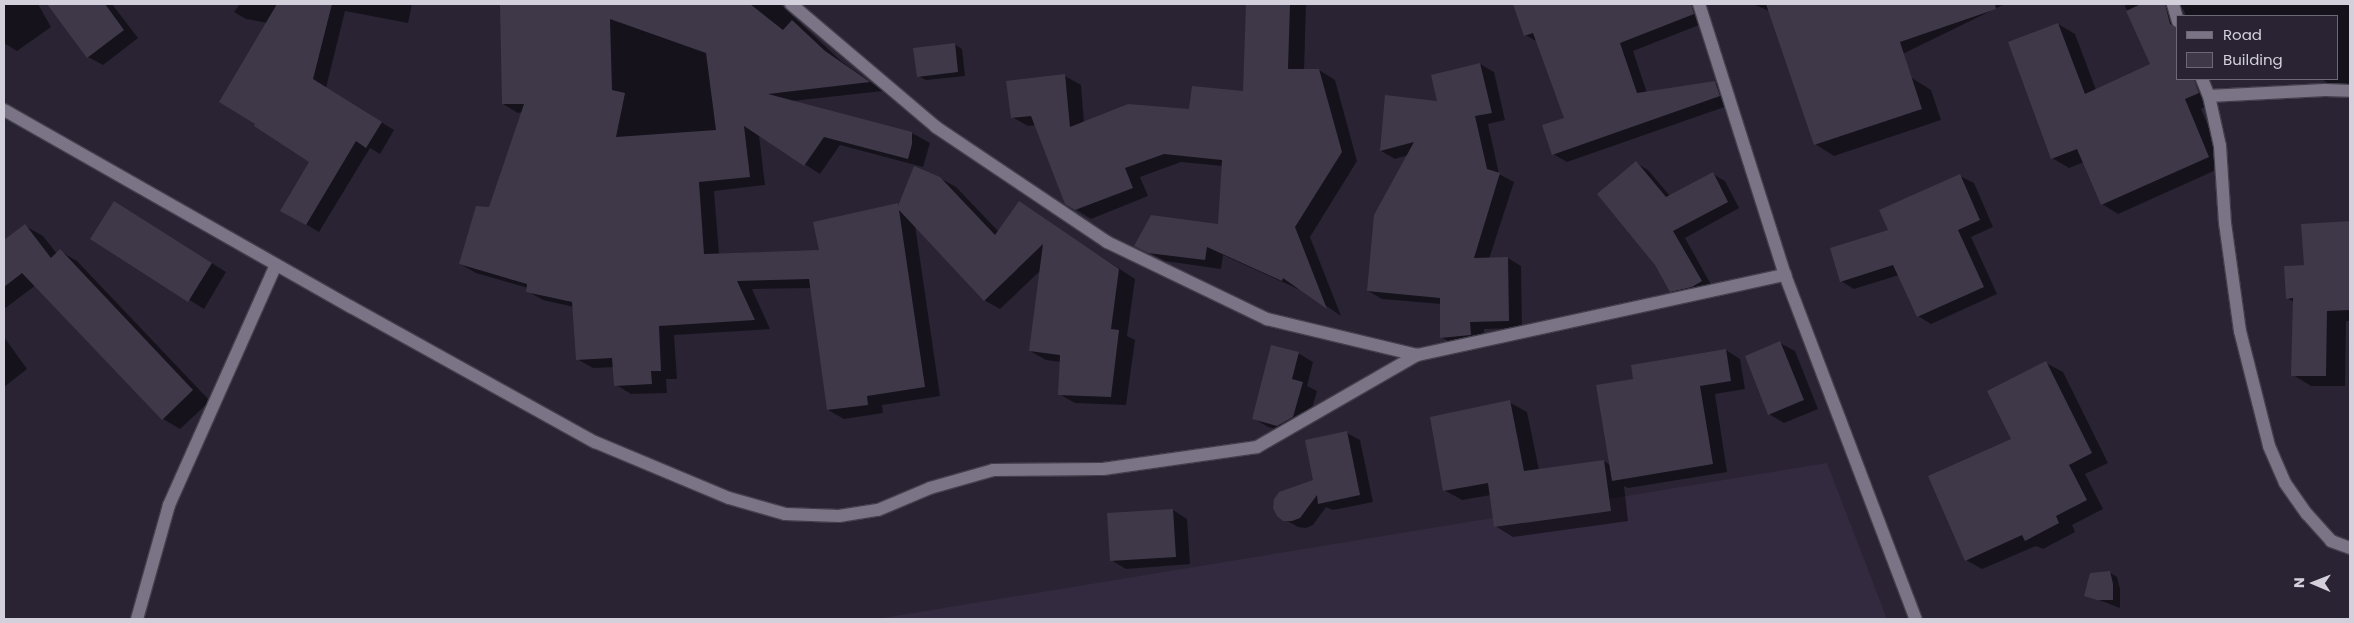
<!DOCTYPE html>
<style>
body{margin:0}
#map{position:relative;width:2354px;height:623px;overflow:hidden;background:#292333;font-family:Poppins,sans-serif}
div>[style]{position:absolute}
.built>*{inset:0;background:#332a40}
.shadow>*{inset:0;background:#0007}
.building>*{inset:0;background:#3f3849}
.roads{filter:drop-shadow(1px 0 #443f4c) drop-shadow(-1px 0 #443f4c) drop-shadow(0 1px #443f4c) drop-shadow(0 -1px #443f4c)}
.minor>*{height:12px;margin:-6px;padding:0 6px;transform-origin:6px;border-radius:6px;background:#7b7487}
span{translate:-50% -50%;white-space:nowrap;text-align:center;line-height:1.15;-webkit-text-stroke:5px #292333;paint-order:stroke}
.frame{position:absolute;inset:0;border:5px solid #d4d0db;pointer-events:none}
.legend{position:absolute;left:2176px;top:15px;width:162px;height:65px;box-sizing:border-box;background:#292333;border:1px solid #6d6876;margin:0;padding:6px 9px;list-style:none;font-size:15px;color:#d4d0db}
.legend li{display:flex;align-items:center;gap:10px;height:25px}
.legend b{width:25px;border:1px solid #6d6876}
.north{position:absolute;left:2289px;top:558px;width:50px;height:50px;-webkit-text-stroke:4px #292333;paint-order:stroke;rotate:271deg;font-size:14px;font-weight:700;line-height:20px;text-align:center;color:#d4d0db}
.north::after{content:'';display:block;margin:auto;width:18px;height:22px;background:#d4d0db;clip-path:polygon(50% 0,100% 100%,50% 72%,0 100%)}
</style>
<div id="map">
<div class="built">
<i style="clip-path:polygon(1827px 463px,1887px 619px,877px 619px)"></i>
</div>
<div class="shadow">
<i style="clip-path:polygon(4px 4px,38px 4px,51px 27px,17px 51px,4px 43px)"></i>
<i style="clip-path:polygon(63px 4px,112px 4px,138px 38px,103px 65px,88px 57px,54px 11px)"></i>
<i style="clip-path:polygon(240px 4px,412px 4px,408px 23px,345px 11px,326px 88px,394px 130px,380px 154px,370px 148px,319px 232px,282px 210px,310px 162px,268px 23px,246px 19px,234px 12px)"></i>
<i style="clip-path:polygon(498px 4px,780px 4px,841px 61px,883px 91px,792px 101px,914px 134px,930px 143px,923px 167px,840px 145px,820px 174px,759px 135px,765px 185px,714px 191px,719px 254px,820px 251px,898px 205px,899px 206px,940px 178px,956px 187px,999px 232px,1019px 203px,1135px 279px,1127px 336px,1135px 340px,1126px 405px,1075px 403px,1059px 394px,1061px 362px,1046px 360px,1030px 351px,1041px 270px,1000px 309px,984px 300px,915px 225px,940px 396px,882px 405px,883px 413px,844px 419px,828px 410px,811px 288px,752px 289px,770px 329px,674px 335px,677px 379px,666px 379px,667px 393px,631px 394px,616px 385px,614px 367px,593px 368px,577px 359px,574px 307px,543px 300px,527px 291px,528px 288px,476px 273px,460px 264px,490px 209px,523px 112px,518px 113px,503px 104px,502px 5px)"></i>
<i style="clip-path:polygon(1247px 4px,1306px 4px,1304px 71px,1319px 70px,1335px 80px,1357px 161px,1310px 237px,1341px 316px,1299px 287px,1298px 289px,1223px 255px,1221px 269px,1165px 261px,1136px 246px,1220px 225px,1223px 166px,1181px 162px,1140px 177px,1148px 196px,1091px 219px,1075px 209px,1036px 125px,1028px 126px,1012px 117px,1065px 76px,1081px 85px,1084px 123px,1190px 110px,1244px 92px)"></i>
<i style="clip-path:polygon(1515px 4px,1691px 4px,1699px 25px,1633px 51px,1647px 93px,1715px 82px,1728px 90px,1733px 104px,1567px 162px,1553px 154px,1565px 119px,1538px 42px,1525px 35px)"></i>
<i style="clip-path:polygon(1753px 4px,2005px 4px,1839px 85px,1912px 78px,1931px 90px,1941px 120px,1834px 156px,1815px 144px,1769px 11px)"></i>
<i style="clip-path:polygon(2124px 4px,2350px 4px,2350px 88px,2337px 88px,2321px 79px,2338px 79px,2338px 16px,2186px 16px,2183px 8px,2182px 16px,2178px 16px,2178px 79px,2204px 79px,2215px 103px,2201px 109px,2225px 166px,2118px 214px,2102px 204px,2084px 162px,2069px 168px,2052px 158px,2058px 24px,2075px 34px,2096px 90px,2152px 65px)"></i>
<i style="clip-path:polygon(954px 44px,962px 49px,965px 76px,926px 80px,918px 76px)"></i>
<i style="clip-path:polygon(1480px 64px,1494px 72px,1505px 120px,1488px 124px,1499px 174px,1514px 182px,1489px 259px,1508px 258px,1521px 266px,1522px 328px,1484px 329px,1484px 342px,1455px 345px,1441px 337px,1441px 304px,1382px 299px,1368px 291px,1408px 155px,1395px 159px,1381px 151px,1386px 96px,1439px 103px)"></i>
<i style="clip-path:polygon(1636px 163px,1648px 170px,1670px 196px,1713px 174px,1725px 181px,1739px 208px,1685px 238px,1713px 288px,1683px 298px,1671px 291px)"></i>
<i style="clip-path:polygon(1960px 176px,1974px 183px,1993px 227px,1971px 237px,1997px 294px,1931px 324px,1918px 316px,1899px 275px,1854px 289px,1841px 281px,1890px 231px)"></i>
<i style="clip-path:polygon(129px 211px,226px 272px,204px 309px,92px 239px)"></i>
<i style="clip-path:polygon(2350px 222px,2350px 321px,2346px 321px,2345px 386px,2311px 386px,2293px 375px,2294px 302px,2287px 298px,2305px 266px,2303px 225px)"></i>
<i style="clip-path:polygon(25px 226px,43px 236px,57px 254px,60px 251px,77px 261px,210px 401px,180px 429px,163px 419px,36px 285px,4px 309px,4px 242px)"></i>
<i style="clip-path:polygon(4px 337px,27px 369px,4px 387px)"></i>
<i style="clip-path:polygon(1780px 343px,1795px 351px,1818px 409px,1784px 423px,1769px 414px)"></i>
<i style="clip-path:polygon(1726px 350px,1740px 359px,1745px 389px,1715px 394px,1727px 472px,1628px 488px,1624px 486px,1628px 521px,1513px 537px,1495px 526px,1491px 495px,1462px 500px,1444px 490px,1509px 402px,1527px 412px,1539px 470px,1604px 461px,1610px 465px,1635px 380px)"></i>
<i style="clip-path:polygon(1298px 353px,1313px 362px,1307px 386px,1317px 391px,1307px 425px,1293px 434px,1268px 427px,1253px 418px)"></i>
<i style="clip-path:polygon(2046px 363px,2063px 372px,2108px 463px,2085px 474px,2103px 509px,2072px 525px,2075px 532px,2043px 549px,2036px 546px,1982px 569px,1966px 560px)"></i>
<i style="clip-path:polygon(1347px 433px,1360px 440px,1373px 502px,1333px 510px,1326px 507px,1313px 525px,1306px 528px,1298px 527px,1284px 519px,1315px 480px)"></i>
<i style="clip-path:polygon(1173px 510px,1187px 519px,1190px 564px,1126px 569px,1111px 560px)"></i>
<i style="clip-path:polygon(2109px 572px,2117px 577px,2120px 589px,2120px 608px,2086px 595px)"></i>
</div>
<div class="building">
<i style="clip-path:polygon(47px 4px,105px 4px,124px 30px,87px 58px)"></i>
<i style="clip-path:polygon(277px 4px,332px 4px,313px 79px,382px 122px,366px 148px,356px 141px,306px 225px,280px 211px,309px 162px,254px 126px,255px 124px,219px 102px)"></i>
<i style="clip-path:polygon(evenodd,500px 4px,750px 4px,783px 30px,792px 20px,825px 51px,870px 82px,768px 94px,912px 132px,912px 144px,908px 159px,824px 137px,804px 166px,744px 126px,750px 177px,699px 182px,704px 254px,819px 250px,813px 222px,898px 203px,898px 206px,914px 166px,940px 177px,995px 235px,1019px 201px,1119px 269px,1111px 329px,1119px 330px,1111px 397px,1058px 395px,1060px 355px,1029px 351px,1043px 244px,984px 301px,899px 210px,925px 387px,867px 396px,868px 405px,827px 410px,809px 279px,737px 281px,755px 320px,659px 326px,661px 371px,651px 371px,652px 384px,614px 386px,612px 358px,576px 360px,572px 302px,526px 292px,527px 284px,459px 264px,476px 206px,489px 207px,524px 104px,502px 104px,500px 4px,610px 19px,706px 53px,716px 130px,616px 137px,625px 93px,612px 90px,610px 19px)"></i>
<i style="clip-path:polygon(1246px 4px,1290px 4px,1288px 69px,1319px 69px,1342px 152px,1295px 227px,1327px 309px,1283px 278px,1282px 281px,1207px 247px,1205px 260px,1148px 253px,1134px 246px,1151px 215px,1218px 224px,1222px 160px,1164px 154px,1125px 168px,1133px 188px,1075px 210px,1065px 204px,1031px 116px,1011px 118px,1006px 81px,1065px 74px,1070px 127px,1128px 104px,1189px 109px,1192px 86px,1243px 91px)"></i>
<i style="clip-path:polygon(1513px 4px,1691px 4px,1694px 14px,1620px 43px,1637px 93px,1715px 81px,1720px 96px,1552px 155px,1542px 125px,1564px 118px,1533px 33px,1524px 36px)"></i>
<i style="clip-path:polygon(1766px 4px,1995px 4px,1996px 9px,1900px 42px,1922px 109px,1814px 145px)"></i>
<i style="clip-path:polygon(2141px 4px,2165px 4px,2170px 24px,2178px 29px,2178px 79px,2194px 79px,2199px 93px,2185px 99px,2209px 157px,2101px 205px,2077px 149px,2051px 159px,2008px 42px,2058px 23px,2085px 94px,2150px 64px,2126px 11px)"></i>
<i style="clip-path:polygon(955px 43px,958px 72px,917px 77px,913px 48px)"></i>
<i style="clip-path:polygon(1480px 63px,1492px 113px,1475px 116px,1487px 169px,1500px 173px,1474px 258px,1508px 257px,1509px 321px,1470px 322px,1471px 335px,1440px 338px,1440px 298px,1367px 291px,1374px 215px,1414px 142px,1380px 151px,1385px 95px,1437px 101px,1431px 75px)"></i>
<i style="clip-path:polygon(1636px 161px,1666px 197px,1713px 172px,1728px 202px,1673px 231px,1702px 281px,1692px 287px,1670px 292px,1655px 265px,1597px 194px)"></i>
<i style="clip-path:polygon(1960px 174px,1980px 220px,1958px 230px,1984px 287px,1917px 317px,1893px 265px,1840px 282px,1830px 248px,1888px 230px,1879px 210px)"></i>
<i style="clip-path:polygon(114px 201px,212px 263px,188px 302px,90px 239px)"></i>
<i style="clip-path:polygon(2350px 221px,2350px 310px,2327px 311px,2326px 376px,2291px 376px,2293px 298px,2286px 299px,2284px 266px,2304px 265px,2301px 224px)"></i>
<i style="clip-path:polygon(25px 224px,51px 258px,60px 249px,193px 390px,162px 420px,22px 273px,4px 287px,4px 240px)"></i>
<i style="clip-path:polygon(1780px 341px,1804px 400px,1768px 415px,1745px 356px)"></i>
<i style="clip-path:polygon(1271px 345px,1299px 352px,1292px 379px,1303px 382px,1293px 417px,1277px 426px,1252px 419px)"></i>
<i style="clip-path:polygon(1726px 349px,1731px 381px,1700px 386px,1713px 464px,1612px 481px,1596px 385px,1633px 379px,1631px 365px)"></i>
<i style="clip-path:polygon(2046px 361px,2092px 453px,2069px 465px,2087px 500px,2056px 516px,2059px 523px,2025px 541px,2022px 535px,1965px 561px,1928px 476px,2011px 439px,1987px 391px)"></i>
<i style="clip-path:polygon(1510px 400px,1524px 471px,1604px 460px,1611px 511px,1494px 527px,1488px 483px,1443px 491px,1430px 417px)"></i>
<i style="clip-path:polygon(1347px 431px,1360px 495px,1318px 504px,1317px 495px,1300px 518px,1292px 521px,1283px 521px,1277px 516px,1273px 508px,1274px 499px,1279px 492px,1313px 480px,1305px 440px)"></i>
<i style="clip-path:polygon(1173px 509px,1176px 557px,1110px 561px,1107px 513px)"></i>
<i style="clip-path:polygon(2110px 571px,2113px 584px,2113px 600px,2097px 600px,2084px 596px,2090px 573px)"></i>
</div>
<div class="roads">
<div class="minor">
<i style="left:791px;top:4px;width:190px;rotate:40.3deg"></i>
<i style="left:936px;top:127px;width:206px;rotate:33.9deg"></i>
<i style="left:1107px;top:242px;width:178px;rotate:25.7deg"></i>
<i style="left:1267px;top:319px;width:154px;rotate:13.5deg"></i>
<i style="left:1699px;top:4px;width:284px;rotate:72.4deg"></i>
<i style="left:1785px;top:275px;width:368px;rotate:69.2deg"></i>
<i style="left:2173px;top:4px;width:18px;rotate:74deg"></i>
<i style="left:2202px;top:79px;width:18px;rotate:68deg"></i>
<i style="left:2209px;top:96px;width:51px;rotate:77.6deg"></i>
<i style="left:2220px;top:146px;width:77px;rotate:86.3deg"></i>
<i style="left:2225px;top:223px;width:109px;rotate:82.1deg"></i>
<i style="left:2240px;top:331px;width:119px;rotate:75.8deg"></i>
<i style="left:2269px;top:446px;width:40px;rotate:66.6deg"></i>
<i style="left:2285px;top:483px;width:38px;rotate:55deg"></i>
<i style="left:2307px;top:514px;width:36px;rotate:48deg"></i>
<i style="left:2331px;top:541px;width:20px;rotate:20deg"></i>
<i style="left:2209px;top:96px;width:116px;rotate:-3deg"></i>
<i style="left:2325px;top:90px;width:25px;rotate:2deg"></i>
<i style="left:4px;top:110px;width:399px;rotate:29.6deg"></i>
<i style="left:351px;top:307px;width:279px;rotate:29deg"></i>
<i style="left:595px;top:442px;width:145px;rotate:22.7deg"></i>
<i style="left:729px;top:498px;width:58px;rotate:15.9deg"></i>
<i style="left:785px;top:514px;width:54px;rotate:2.1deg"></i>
<i style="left:839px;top:516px;width:39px;rotate:-9deg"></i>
<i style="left:878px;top:510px;width:56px;rotate:-22.9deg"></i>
<i style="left:930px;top:488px;width:66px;rotate:-15.9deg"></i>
<i style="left:993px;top:470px;width:110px;rotate:-0.5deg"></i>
<i style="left:1103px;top:469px;width:156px;rotate:-8.1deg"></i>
<i style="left:1257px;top:447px;width:185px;rotate:-29.9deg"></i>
<i style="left:1417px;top:355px;width:377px;rotate:-12.3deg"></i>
<i style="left:137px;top:619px;width:118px;rotate:-74.3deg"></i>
<i style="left:169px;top:505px;width:263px;rotate:-66deg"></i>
</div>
</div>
<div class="frame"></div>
<ul class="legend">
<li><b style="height:6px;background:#7b7487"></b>Road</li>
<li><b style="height:14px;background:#3f3849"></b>Building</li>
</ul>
<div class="north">N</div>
</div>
